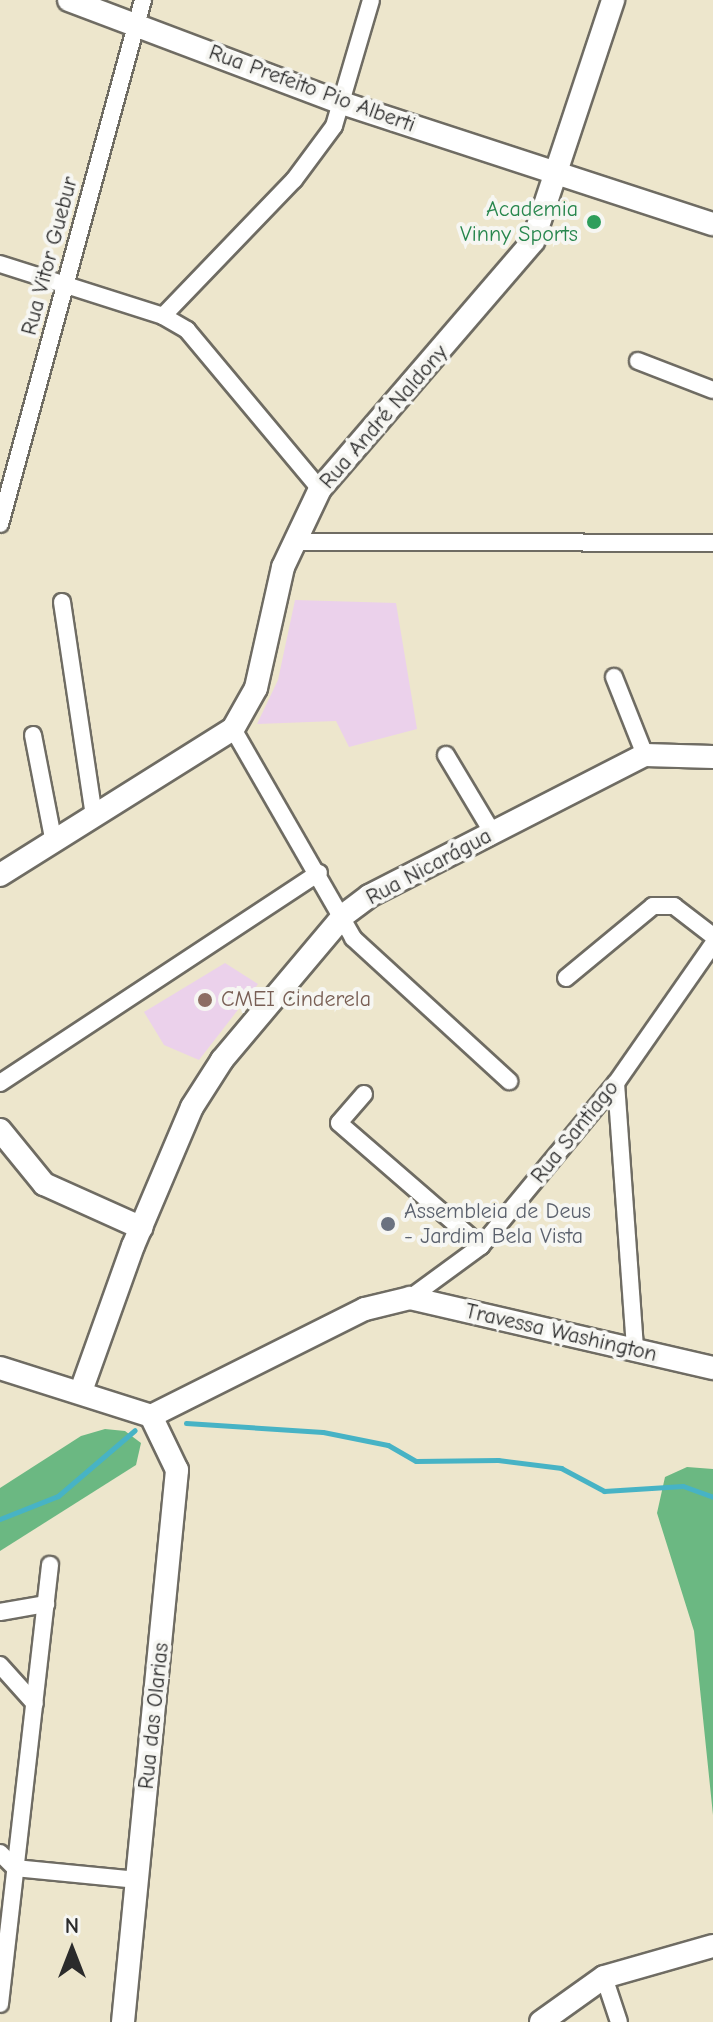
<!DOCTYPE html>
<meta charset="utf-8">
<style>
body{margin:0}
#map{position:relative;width:713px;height:2022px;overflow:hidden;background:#ede6cc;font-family:"Comic Neue",sans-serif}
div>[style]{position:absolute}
.built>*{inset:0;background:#ebd1eb}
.forest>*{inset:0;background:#6bb882}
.stream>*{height:5px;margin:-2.5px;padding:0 2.5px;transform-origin:2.5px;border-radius:2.5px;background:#47b3c5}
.roads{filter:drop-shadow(2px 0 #6f6c63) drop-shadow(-2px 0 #6f6c63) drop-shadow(0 2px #6f6c63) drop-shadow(0 -2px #6f6c63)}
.street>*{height:16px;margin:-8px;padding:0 8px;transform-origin:8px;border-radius:8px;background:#fff}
.secondary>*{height:22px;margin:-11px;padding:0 11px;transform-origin:11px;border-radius:11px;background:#fff}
.dots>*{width:22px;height:22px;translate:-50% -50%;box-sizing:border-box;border:4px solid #f6f6f2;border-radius:50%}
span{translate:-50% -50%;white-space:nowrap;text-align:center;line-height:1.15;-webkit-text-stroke:8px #f6f6f2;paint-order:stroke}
.street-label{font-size:22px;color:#2b2b2b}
.leisure-label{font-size:22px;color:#27864d}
.right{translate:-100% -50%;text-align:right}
.education-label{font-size:22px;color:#785e54}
.left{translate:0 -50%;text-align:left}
.worship-label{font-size:22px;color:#5b616d}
.north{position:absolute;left:32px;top:1910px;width:80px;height:80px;-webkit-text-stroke:6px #f6f6f2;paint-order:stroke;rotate:0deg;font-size:22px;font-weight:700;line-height:32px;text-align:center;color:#2b2b2b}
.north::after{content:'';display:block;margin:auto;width:28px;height:36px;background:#2b2b2b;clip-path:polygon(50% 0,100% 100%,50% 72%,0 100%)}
</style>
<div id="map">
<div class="built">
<i style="clip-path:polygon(295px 600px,396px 603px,417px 729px,349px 747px,336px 721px,257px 724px,278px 680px)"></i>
<i style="clip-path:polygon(225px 963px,258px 984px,199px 1060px,164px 1045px,144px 1012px)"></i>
</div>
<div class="forest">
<i style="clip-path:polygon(105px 1429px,125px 1431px,141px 1443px,136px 1465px,0 1551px,0 1488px,81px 1436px)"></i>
<i style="clip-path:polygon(687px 1467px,713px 1469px,713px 1815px,694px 1631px,657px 1513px,665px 1477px)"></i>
</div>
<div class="stream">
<i style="left:186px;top:1423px;width:137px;rotate:3.8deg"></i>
<i style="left:323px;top:1432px;width:66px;rotate:11.3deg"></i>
<i style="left:388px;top:1445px;width:32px;rotate:30deg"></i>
<i style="left:416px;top:1461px;width:82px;rotate:-0.7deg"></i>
<i style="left:498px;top:1460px;width:64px;rotate:7.2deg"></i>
<i style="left:561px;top:1468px;width:49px;rotate:28.1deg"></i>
<i style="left:604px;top:1491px;width:79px;rotate:-3.6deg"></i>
<i style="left:683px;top:1486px;width:32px;rotate:20deg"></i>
<i style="left:0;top:1519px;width:62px;rotate:-21.6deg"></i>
<i style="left:58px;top:1496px;width:101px;rotate:-40.6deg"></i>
</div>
<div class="roads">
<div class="street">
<i style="left:0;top:264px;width:171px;rotate:17.7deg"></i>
<i style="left:163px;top:316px;width:28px;rotate:30deg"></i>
<i style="left:187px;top:330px;width:207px;rotate:50.1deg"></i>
<i style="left:163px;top:316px;width:189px;rotate:-46.1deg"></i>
<i style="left:294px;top:180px;width:67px;rotate:-53.5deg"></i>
<i style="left:334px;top:126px;width:131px;rotate:-73.6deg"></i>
<i style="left:638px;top:361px;width:80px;rotate:21.1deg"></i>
<i style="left:0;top:524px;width:543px;rotate:-74.74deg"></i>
<i style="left:294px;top:542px;width:419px;rotate:0.1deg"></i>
<i style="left:62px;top:602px;width:217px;rotate:81.5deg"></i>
<i style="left:614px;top:677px;width:84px;rotate:68.3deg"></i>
<i style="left:233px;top:729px;width:241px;rotate:60.1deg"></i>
<i style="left:353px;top:938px;width:212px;rotate:42.5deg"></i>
<i style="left:33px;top:735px;width:110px;rotate:79deg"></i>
<i style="left:446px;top:755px;width:90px;rotate:59.1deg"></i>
<i style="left:566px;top:978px;width:113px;rotate:-39.6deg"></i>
<i style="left:653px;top:906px;width:21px"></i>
<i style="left:674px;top:906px;width:49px;rotate:37.6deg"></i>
<i style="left:0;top:1083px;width:382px;rotate:-33.4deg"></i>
<i style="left:616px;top:1083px;width:269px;rotate:85.9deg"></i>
<i style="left:364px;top:1094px;width:38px;rotate:131deg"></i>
<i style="left:339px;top:1123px;width:188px;rotate:40.9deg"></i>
<i style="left:410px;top:1298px;width:88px;rotate:-36.2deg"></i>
<i style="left:481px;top:1246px;width:212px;rotate:-50.4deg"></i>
<i style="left:616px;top:1083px;width:169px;rotate:-55.1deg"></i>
<i style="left:0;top:1612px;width:47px;rotate:-9.9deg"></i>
<i style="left:0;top:1665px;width:52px;rotate:48.1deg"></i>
<i style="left:0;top:1853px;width:21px;rotate:45deg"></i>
<i style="left:15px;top:1868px;width:123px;rotate:5.6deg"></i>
<i style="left:604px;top:1977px;width:47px;rotate:71.6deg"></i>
<i style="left:0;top:2004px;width:442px;rotate:-83.5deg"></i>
</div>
<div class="secondary">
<i style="left:69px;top:0;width:289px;rotate:20.7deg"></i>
<i style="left:339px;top:102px;width:393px;rotate:18.1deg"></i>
<i style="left:0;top:875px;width:275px;rotate:-32.1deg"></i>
<i style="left:233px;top:729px;width:47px;rotate:-60.7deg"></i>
<i style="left:256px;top:688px;width:124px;rotate:-77.4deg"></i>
<i style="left:283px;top:567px;width:86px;rotate:-64.6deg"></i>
<i style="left:320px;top:489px;width:327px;rotate:-49.3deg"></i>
<i style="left:533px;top:241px;width:254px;rotate:-71.6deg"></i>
<i style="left:0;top:1130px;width:70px;rotate:50.8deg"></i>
<i style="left:44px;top:1184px;width:107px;rotate:24.2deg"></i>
<i style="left:0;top:1368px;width:158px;rotate:17.6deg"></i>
<i style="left:81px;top:1391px;width:154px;rotate:-70.3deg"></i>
<i style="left:133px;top:1246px;width:151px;rotate:-67deg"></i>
<i style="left:192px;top:1107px;width:56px;rotate:-57.4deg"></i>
<i style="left:222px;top:1060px;width:189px;rotate:-49.9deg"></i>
<i style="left:344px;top:915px;width:31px;rotate:-37deg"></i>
<i style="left:369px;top:896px;width:310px;rotate:-27.1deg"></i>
<i style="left:645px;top:755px;width:68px;rotate:1.7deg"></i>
<i style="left:151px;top:1416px;width:239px;rotate:-26.6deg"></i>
<i style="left:365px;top:1309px;width:46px;rotate:-13.7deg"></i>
<i style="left:410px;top:1298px;width:311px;rotate:13deg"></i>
<i style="left:123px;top:2022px;width:555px;rotate:-84.41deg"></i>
<i style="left:177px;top:1470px;width:60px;rotate:-115.7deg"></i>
<i style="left:541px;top:2022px;width:77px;rotate:-35.5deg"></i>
<i style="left:604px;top:1977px;width:113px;rotate:-15.9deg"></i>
</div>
</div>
<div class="dots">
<i style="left:594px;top:222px;background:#2e9e5b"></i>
<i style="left:205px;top:1000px;background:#8d6e63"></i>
<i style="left:388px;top:1224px;background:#6b7280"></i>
</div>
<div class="street-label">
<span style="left:312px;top:89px;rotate:20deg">Rua Prefeito Pio Alberti</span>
<span style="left:50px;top:256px;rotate:-75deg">Rua Vitor Guebur</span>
<span style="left:384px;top:417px;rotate:-49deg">Rua André Naldony</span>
<span style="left:429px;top:867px;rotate:-28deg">Rua Nicarágua</span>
<span style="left:575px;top:1132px;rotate:-51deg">Rua Santiago</span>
<span style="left:561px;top:1333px;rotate:13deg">Travessa Washington</span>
<span style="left:154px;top:1716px;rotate:-84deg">Rua das Olarias</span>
</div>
<div class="leisure-label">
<span class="right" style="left:578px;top:222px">Academia<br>Vinny Sports</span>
</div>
<div class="education-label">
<span class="left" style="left:221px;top:1000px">CMEI Cinderela</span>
</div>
<div class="worship-label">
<span class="left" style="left:404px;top:1224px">Assembleia de Deus<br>- Jardim Bela Vista</span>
</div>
<div class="north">N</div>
</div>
